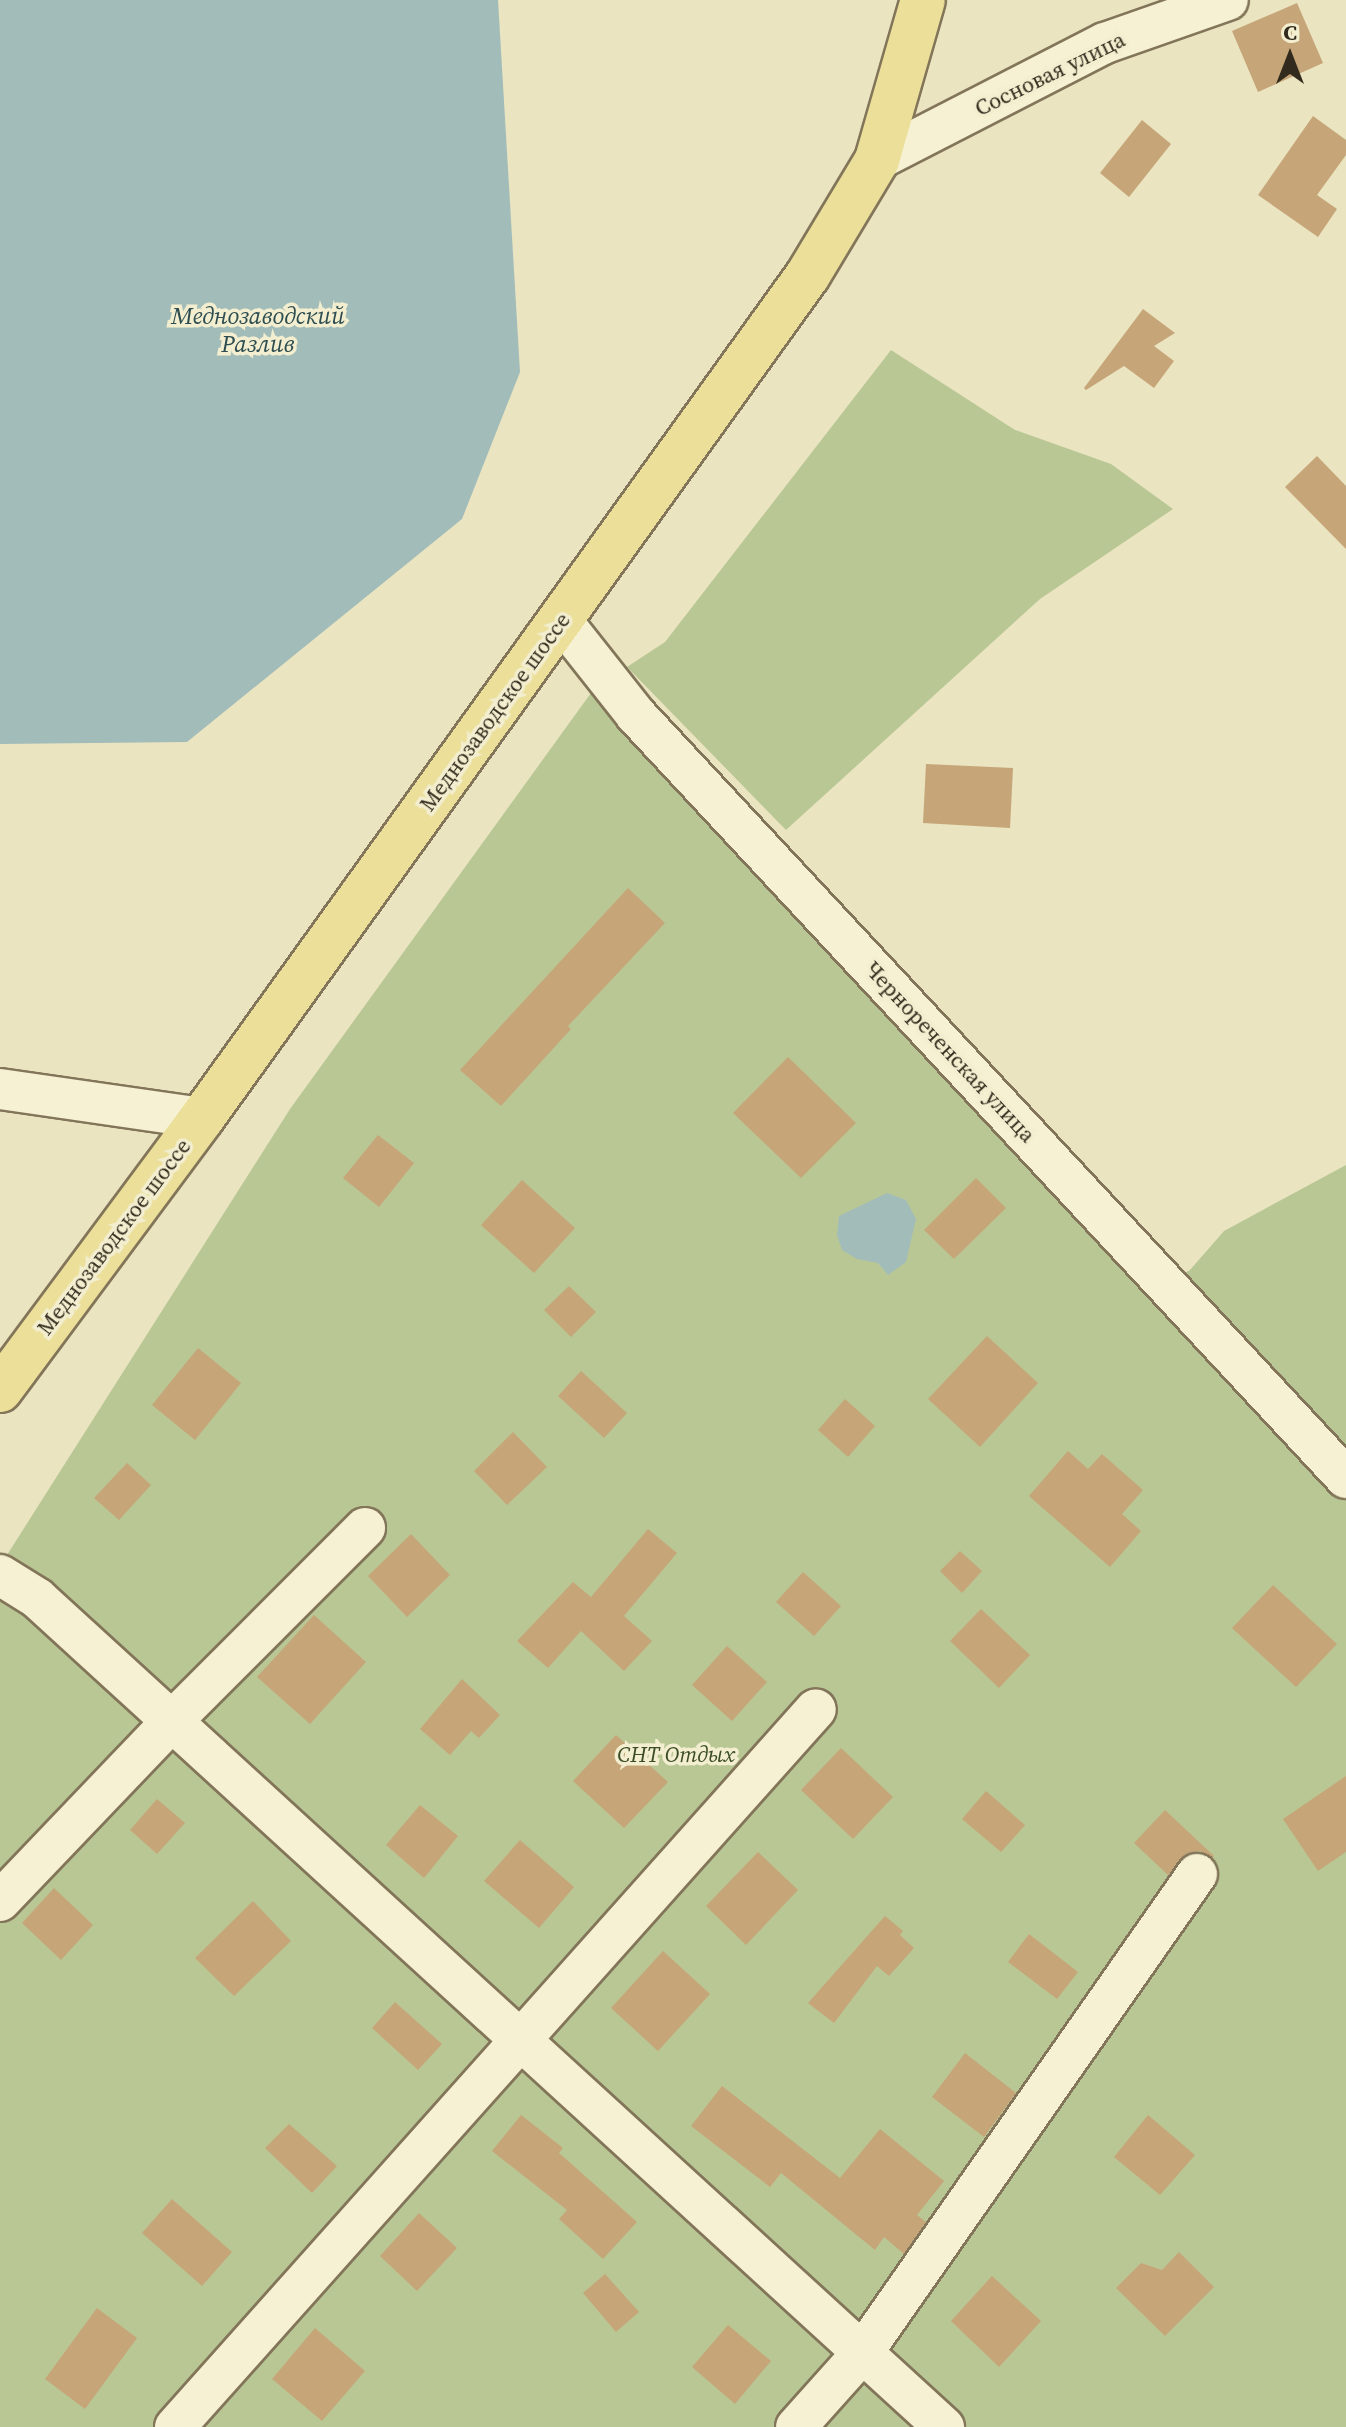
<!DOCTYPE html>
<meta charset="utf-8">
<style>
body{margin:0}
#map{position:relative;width:1346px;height:2427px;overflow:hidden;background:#eae4c0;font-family:"Source Serif 4",serif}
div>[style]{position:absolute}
.green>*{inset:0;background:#b9c795}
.water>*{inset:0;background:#a2bcb9}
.building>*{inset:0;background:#c6a578}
.roads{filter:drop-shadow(2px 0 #827559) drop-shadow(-2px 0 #827559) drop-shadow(0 2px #827559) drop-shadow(0 -2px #827559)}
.minor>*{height:40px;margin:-20px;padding:0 20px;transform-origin:20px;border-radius:20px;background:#f6f1d2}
.major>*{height:44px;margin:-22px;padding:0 22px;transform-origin:22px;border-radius:22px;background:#ebdf99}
span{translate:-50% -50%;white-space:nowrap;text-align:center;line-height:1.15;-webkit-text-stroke:7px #f2eecf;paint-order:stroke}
.street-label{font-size:22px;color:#322b1d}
.park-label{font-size:22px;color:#3c4d25;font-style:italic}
.water-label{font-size:24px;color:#2d4d51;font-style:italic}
.north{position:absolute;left:1250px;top:16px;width:80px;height:80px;-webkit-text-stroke:6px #f2eecf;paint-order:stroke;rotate:0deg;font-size:22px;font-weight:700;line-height:32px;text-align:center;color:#322b1d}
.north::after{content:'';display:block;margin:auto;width:28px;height:36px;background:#322b1d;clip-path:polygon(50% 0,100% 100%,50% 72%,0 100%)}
</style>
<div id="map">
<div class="green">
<i style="clip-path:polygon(891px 350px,1015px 430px,1111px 464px,1173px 509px,1040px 599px,786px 830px,627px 667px,665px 642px)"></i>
<i style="clip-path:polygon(604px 675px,1165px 1284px,1190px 1270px,1224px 1231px,1346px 1165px,1346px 2427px,0 2427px,0 1566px,290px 1109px)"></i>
</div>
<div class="water">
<i style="clip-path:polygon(0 0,498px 0,520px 372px,462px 519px,187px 742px,0 744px)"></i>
<i style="clip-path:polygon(887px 1193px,906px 1200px,916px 1219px,906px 1262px,888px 1275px,878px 1263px,857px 1259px,842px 1250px,837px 1235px,839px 1216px)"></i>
</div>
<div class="building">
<i style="clip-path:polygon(1297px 3px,1323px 63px,1258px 92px,1232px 31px)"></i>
<i style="clip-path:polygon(1313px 116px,1346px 140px,1346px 155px,1317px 195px,1337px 209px,1318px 237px,1258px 195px)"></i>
<i style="clip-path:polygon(1142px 120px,1171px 144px,1129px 197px,1100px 173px)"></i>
<i style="clip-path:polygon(1143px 309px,1175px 333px,1154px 346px,1174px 361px,1154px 388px,1124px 366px,1086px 390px,1084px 388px)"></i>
<i style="clip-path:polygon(1317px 456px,1346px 486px,1346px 549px,1285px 487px)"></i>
<i style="clip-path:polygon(926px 764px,1013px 768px,1010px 828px,923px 823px)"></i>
<i style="clip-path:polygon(628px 888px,665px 923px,568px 1026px,571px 1029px,501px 1106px,460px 1070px)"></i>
<i style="clip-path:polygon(788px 1057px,856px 1123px,801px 1178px,733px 1113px)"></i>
<i style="clip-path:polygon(378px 1135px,414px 1163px,379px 1207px,343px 1178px)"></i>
<i style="clip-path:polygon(976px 1178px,1006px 1208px,954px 1259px,924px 1230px)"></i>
<i style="clip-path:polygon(522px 1180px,575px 1228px,534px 1273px,481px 1225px)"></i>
<i style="clip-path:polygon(569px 1286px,596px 1312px,571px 1337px,544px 1310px)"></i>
<i style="clip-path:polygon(987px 1336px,1038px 1383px,980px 1447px,928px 1399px)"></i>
<i style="clip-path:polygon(198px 1348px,241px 1383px,195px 1440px,152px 1405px)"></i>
<i style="clip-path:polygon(581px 1371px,627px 1413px,604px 1438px,558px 1396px)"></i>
<i style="clip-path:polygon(845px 1399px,875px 1426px,848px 1457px,818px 1430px)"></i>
<i style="clip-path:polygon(513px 1432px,547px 1467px,507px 1505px,474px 1471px)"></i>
<i style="clip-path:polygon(1068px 1451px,1088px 1469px,1102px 1454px,1143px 1490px,1122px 1514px,1141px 1531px,1110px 1567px,1029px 1496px)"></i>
<i style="clip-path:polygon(127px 1463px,151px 1485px,119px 1520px,94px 1498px)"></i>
<i style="clip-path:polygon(648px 1529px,677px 1553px,624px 1616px,652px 1641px,624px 1671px,581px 1631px,548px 1668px,517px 1641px,573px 1582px,591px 1597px)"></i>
<i style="clip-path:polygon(411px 1534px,450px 1575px,407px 1617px,368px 1576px)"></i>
<i style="clip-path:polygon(960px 1551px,982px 1571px,962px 1593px,940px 1571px)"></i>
<i style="clip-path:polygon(803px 1572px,841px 1606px,814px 1636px,776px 1602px)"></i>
<i style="clip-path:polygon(1273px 1585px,1337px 1644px,1296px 1687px,1232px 1628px)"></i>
<i style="clip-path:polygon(981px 1609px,1030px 1655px,999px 1688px,950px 1641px)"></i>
<i style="clip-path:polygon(314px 1615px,366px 1662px,310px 1724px,257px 1677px)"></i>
<i style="clip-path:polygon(727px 1646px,767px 1682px,732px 1721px,692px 1685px)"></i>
<i style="clip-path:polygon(462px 1679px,500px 1715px,479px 1738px,471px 1731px,450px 1755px,420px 1729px)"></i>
<i style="clip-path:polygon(616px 1735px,668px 1782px,624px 1828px,573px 1781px)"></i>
<i style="clip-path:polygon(841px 1748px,893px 1797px,853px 1839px,801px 1790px)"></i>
<i style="clip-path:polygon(1346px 1776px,1346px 1852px,1318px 1871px,1283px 1819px)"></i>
<i style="clip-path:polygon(986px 1791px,1025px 1825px,1001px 1852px,962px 1819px)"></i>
<i style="clip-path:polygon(157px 1799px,185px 1823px,157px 1854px,130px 1830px)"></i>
<i style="clip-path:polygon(420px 1805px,458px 1836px,424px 1878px,386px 1845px)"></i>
<i style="clip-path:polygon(1165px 1810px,1214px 1856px,1212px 1858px,1200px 1851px,1188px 1853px,1168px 1875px,1134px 1843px)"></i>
<i style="clip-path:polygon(520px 1840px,574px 1887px,539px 1928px,484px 1881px)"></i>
<i style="clip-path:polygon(758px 1852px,798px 1890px,746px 1945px,706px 1906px)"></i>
<i style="clip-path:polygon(54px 1888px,93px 1925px,61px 1960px,22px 1923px)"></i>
<i style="clip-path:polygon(253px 1901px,291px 1941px,234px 1996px,195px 1958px)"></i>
<i style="clip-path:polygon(885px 1916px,903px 1931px,900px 1935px,914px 1948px,889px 1976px,877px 1966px,834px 2023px,808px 2003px)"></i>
<i style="clip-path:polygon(1029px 1934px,1078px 1972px,1057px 1999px,1008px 1962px)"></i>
<i style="clip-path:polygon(663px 1951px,710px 1994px,658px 2051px,611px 2008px)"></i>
<i style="clip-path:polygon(395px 2002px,442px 2044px,418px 2070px,372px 2028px)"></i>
<i style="clip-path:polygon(965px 2053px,1016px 2093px,984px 2137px,932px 2097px)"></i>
<i style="clip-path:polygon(722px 2086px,840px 2178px,880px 2129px,944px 2181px,917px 2215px,926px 2222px,904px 2254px,884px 2237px,875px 2250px,781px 2173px,770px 2187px,691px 2126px)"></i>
<i style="clip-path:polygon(521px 2115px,563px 2148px,559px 2153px,637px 2222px,603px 2259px,559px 2219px,567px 2210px,492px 2151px)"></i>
<i style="clip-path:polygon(1148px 2115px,1195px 2155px,1160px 2195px,1114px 2157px)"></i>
<i style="clip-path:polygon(289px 2124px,337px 2166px,312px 2193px,265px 2148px)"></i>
<i style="clip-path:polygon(172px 2199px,232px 2252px,202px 2286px,142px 2233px)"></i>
<i style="clip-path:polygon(419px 2213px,457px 2248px,417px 2291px,380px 2256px)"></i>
<i style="clip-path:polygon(1179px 2252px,1214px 2287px,1165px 2336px,1116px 2288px,1141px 2263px,1162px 2270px)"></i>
<i style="clip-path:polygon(605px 2274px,639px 2312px,616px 2332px,583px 2293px)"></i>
<i style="clip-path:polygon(992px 2276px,1041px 2321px,999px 2367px,951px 2321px)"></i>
<i style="clip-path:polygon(97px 2308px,137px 2338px,85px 2409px,45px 2379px)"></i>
<i style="clip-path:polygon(728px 2325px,771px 2361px,735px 2404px,692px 2367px)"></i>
<i style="clip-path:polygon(315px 2328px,365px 2371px,322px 2421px,272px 2379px)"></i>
</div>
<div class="roads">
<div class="minor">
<i style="left:877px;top:160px;width:256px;rotate:-27.2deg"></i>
<i style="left:1105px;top:43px;width:130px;rotate:-19.3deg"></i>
<i style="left:561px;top:620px;width:121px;rotate:51.7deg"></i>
<i style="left:636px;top:715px;width:1042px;rotate:47.06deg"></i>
<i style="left:0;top:1089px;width:204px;rotate:8.2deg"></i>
<i style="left:0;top:1575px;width:44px;rotate:31.9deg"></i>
<i style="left:37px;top:1598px;width:1229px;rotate:42.43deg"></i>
<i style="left:0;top:1901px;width:249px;rotate:-46.3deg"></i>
<i style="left:172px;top:1721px;width:273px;rotate:-45deg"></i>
<i style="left:175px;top:2427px;width:962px;rotate:-48.24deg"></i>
<i style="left:796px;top:2427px;width:101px;rotate:-48.2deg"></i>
<i style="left:863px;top:2352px;width:583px;rotate:-55.06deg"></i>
</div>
<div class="major">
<i style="left:0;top:1390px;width:339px;rotate:-53.4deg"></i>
<i style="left:202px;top:1118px;width:1038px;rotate:-54.29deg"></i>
<i style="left:808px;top:275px;width:134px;rotate:-59deg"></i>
<i style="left:877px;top:160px;width:166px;rotate:-74deg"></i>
</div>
</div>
<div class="street-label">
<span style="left:1050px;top:74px;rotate:-26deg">Сосновая улица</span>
<span style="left:495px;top:712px;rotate:-54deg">Меднозаводское шоссе</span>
<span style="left:950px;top:1052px;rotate:47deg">Чернореченская улица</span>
<span style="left:114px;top:1237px;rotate:-53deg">Меднозаводское шоссе</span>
</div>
<div class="park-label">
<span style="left:676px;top:1755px">СНТ Отдых</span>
</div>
<div class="water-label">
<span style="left:258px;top:330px">Меднозаводский<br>Разлив</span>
</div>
<div class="north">С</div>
</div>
